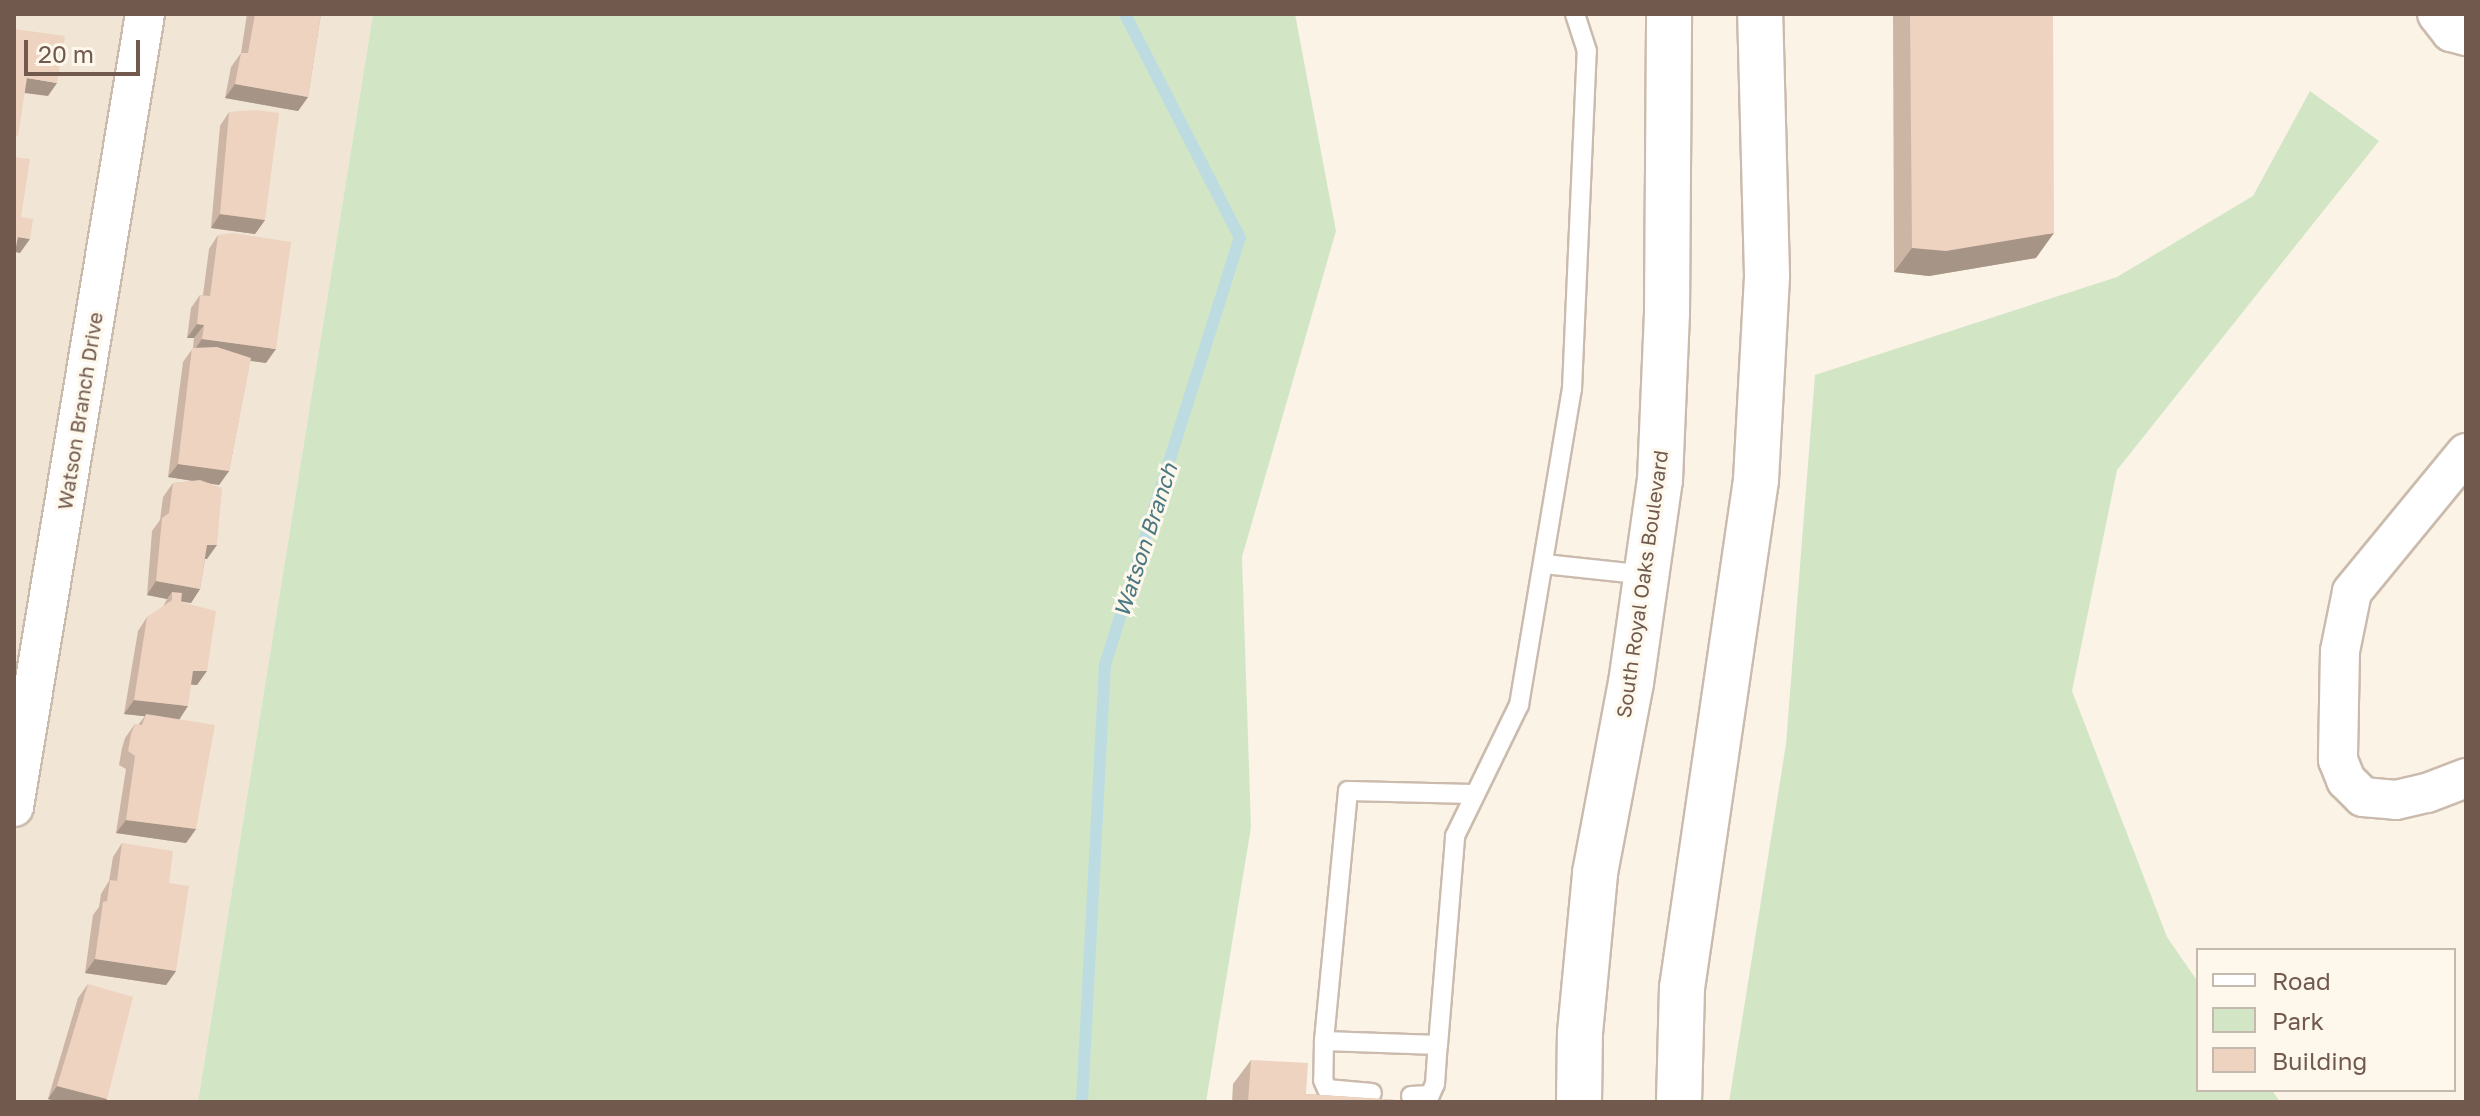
<!DOCTYPE html>
<style>
body{margin:0}
#map{position:relative;width:2480px;height:1116px;overflow:hidden;background:#faf3e6;font-family:"Golos Text",sans-serif}
div>[style]{position:absolute}
.residential>*{inset:0;background:#f1e5d5}
.green>*{inset:0;background:#d2e6c6}
.stream>*{height:12px;margin:-6px;padding:0 6px;transform-origin:6px;border-radius:6px;background:#bcdce2}
.roads{filter:drop-shadow(2px 0 #cbbbad) drop-shadow(-2px 0 #cbbbad) drop-shadow(0 2px #cbbbad) drop-shadow(0 -2px #cbbbad)}
.service>*{height:18px;margin:-9px;padding:0 9px;transform-origin:9px;border-radius:9px;background:#fff}
.minor>*{height:38px;margin:-19px;padding:0 19px;transform-origin:19px;border-radius:19px;background:#fff}
.secondary>*{height:44px;margin:-22px;padding:0 22px;transform-origin:22px;border-radius:22px;background:#fff}
.wall>*{inset:0;background:#ccb5a5}
.shaded-wall>*{inset:0;background:#a69486}
.building>*{inset:0;background:#edd3c0}
span{translate:-50% -50%;white-space:nowrap;text-align:center;line-height:1.15;-webkit-text-stroke:6px #fdf7ec;paint-order:stroke}
.street-label{font-size:20px;color:#715a4d}
.water-label{font-size:22px;color:#497882;font-style:italic}
.frame{position:absolute;inset:0;border:16px solid #715a4d;pointer-events:none}
.legend{position:absolute;left:2196px;top:948px;width:260px;height:144px;box-sizing:border-box;background:#fdf7ec;border:2px solid #c5b8ac;margin:0;padding:10px 14px;list-style:none;font-size:24px;color:#715a4d}
.legend li{display:flex;align-items:center;gap:16px;height:40px}
.legend b{width:40px;border:2px solid #c5b8ac}
.scale{position:absolute;left:24px;top:40px;width:116px;height:36px;box-sizing:border-box;border:4px solid #715a4d;border-top:0;padding-left:10px;font-size:24px;line-height:28px;white-space:nowrap;color:#715a4d;-webkit-text-stroke:6px #fdf7ec;paint-order:stroke}
</style>
<div id="map">
<div class="residential">
<i style="clip-path:polygon(14px 14px,373px 14px,198px 1102px,14px 1102px)"></i>
</div>
<div class="green">
<i style="clip-path:polygon(373px 14px,1295px 14px,1336px 231px,1242px 557px,1251px 827px,1206px 1102px,198px 1102px)"></i>
<i style="clip-path:polygon(2310px 91px,2379px 141px,2117px 470px,2072px 691px,2167px 937px,2198px 982px,2198px 1090px,2272px 1090px,2280px 1102px,1729px 1102px,1786px 744px,1815px 375px,2117px 277px,2253px 196px)"></i>
</div>
<div class="stream">
<i style="left:1082px;top:1102px;width:438px;rotate:-87deg"></i>
<i style="left:1105px;top:665px;width:448px;rotate:-72.5deg"></i>
<i style="left:1240px;top:238px;width:252px;rotate:-117.2deg"></i>
</div>
<div class="roads">
<div class="service">
<i style="left:1544px;top:564px;width:104px;rotate:6.1deg"></i>
<i style="left:1473px;top:794px;width:125px;rotate:-178.6deg"></i>
<i style="left:1348px;top:791px;width:251px;rotate:95.5deg"></i>
<i style="left:1324px;top:1041px;width:114px;rotate:2deg"></i>
<i style="left:1438px;top:1045px;width:210px;rotate:-85.3deg"></i>
<i style="left:1455px;top:836px;width:146px;rotate:-64deg"></i>
<i style="left:1519px;top:705px;width:320px;rotate:-80.5deg"></i>
<i style="left:1572px;top:389px;width:338px;rotate:-87.5deg"></i>
<i style="left:1587px;top:51px;width:39px;rotate:-108deg"></i>
<i style="left:1324px;top:1041px;width:39px;rotate:91deg"></i>
<i style="left:1323px;top:1080px;width:10px;rotate:66deg"></i>
<i style="left:1327px;top:1089px;width:45px;rotate:5.1deg"></i>
<i style="left:1411px;top:1096px;width:19px;rotate:-3deg"></i>
<i style="left:1430px;top:1095px;width:12px;rotate:-66deg"></i>
<i style="left:1435px;top:1084px;width:39px;rotate:-86deg"></i>
</div>
<div class="minor">
<i style="left:2437px;top:14px;width:23px;rotate:52deg"></i>
<i style="left:2451px;top:32px;width:16px;rotate:15deg"></i>
<i style="left:2466px;top:453px;width:180px;rotate:129.4deg"></i>
<i style="left:2352px;top:592px;width:60px;rotate:101.5deg"></i>
<i style="left:2340px;top:651px;width:109px;rotate:91.1deg"></i>
<i style="left:2338px;top:760px;width:22px;rotate:68deg"></i>
<i style="left:2346px;top:780px;width:24px;rotate:45deg"></i>
<i style="left:2363px;top:797px;width:33px;rotate:5deg"></i>
<i style="left:2396px;top:800px;width:32px;rotate:-13deg"></i>
<i style="left:2427px;top:793px;width:42px;rotate:-21deg"></i>
<i style="left:14px;top:807px;width:804px;rotate:-80.62deg"></i>
</div>
<div class="secondary">
<i style="left:1579px;top:1102px;width:69px;rotate:-89.2deg"></i>
<i style="left:1580px;top:1033px;width:161px;rotate:-84.6deg"></i>
<i style="left:1595px;top:873px;width:193px;rotate:-79.3deg"></i>
<i style="left:1631px;top:683px;width:205px;rotate:-81.9deg"></i>
<i style="left:1660px;top:480px;width:167px;rotate:-87.6deg"></i>
<i style="left:1667px;top:313px;width:299px;rotate:-89.6deg"></i>
<i style="left:1679px;top:1102px;width:114px;rotate:-88.5deg"></i>
<i style="left:1682px;top:988px;width:513px;rotate:-81.71deg"></i>
<i style="left:1756px;top:480px;width:205px;rotate:-86.9deg"></i>
<i style="left:1767px;top:275px;width:261px;rotate:-91.5deg"></i>
</div>
</div>
<div class="wall">
<i style="clip-path:polygon(247px 14px,321px 14px,308px 97px,298px 111px,225px 98px,231px 67px,241px 53px)"></i>
<i style="clip-path:polygon(1893px 14px,2053px 14px,2036px 258px,1929px 276px,1894px 272px)"></i>
<i style="clip-path:polygon(229px 112px,265px 220px,255px 234px,211px 228px,220px 126px)"></i>
<i style="clip-path:polygon(218px 235px,266px 363px,250px 361px,229px 471px,219px 485px,208px 483px,207px 559px,205px 559px,200px 589px,191px 603px,181px 601px,197px 685px,191px 684px,179px 719px,196px 829px,186px 843px,116px 833px,126px 769px,119px 765px,122px 748px,125px 738px,135px 724px,138px 725px,145px 716px,124px 714px,138px 631px,147px 617px,163px 607px,167px 599px,147px 595px,152px 531px,160px 520px,163px 497px,173px 483px,194px 481px,168px 477px,183px 362px,193px 348px,194px 338px,187px 338px,191px 308px,200px 295px,203px 295px,209px 249px)"></i>
<i style="clip-path:polygon(122px 843px,169px 883px,176px 971px,166px 985px,85px 973px,93px 915px,99px 907px,101px 894px,109px 881px,113px 857px)"></i>
<i style="clip-path:polygon(88px 984px,107px 1099px,105px 1102px,58px 1102px,48px 1099px,78px 998px)"></i>
<i style="clip-path:polygon(1251px 1060px,1306px 1094px,1426px 1102px,1232px 1102px,1233px 1084px)"></i>
</div>
<div class="shaded-wall">
<i style="clip-path:polygon(27px 78px,57px 83px,48px 96px,17px 92px)"></i>
<i style="clip-path:polygon(235px 84px,308px 97px,298px 111px,225px 98px)"></i>
<i style="clip-path:polygon(220px 214px,265px 220px,255px 234px,211px 228px)"></i>
<i style="clip-path:polygon(2054px 233px,2036px 258px,1929px 276px,1894px 272px,1912px 248px)"></i>
<i style="clip-path:polygon(18px 237px,30px 239px,20px 253px,15px 252px,14px 254px,14px 242px)"></i>
<i style="clip-path:polygon(197px 324px,204px 325px,194px 338px,187px 338px)"></i>
<i style="clip-path:polygon(202px 339px,276px 349px,266px 363px,193px 352px)"></i>
<i style="clip-path:polygon(178px 464px,229px 471px,219px 485px,168px 477px)"></i>
<i style="clip-path:polygon(207px 545px,217px 545px,207px 559px,198px 559px)"></i>
<i style="clip-path:polygon(156px 581px,200px 589px,191px 603px,172px 600px,172px 592px,167px 599px,147px 595px)"></i>
<i style="clip-path:polygon(193px 671px,207px 671px,197px 685px,183px 684px)"></i>
<i style="clip-path:polygon(134px 700px,188px 706px,179px 720px,124px 714px)"></i>
<i style="clip-path:polygon(126px 820px,196px 829px,186px 843px,116px 833px)"></i>
<i style="clip-path:polygon(95px 959px,176px 971px,166px 985px,85px 973px)"></i>
<i style="clip-path:polygon(57px 1086px,107px 1099px,105px 1102px,58px 1102px,48px 1099px)"></i>
</div>
<div class="building">
<i style="clip-path:polygon(255px 14px,321px 14px,308px 97px,235px 84px,241px 53px,248px 53px)"></i>
<i style="clip-path:polygon(1910px 14px,2053px 14px,2054px 233px,1946px 251px,1912px 248px)"></i>
<i style="clip-path:polygon(14px 29px,65px 36px,57px 83px,27px 78px,18px 136px,14px 135px)"></i>
<i style="clip-path:polygon(256px 110px,279px 113px,265px 220px,220px 214px,229px 112px)"></i>
<i style="clip-path:polygon(14px 157px,30px 159px,21px 217px,33px 219px,30px 239px,18px 237px,15px 252px,14px 252px)"></i>
<i style="clip-path:polygon(233px 233px,291px 242px,276px 349px,202px 339px,204px 325px,197px 324px,200px 295px,210px 296px,218px 235px)"></i>
<i style="clip-path:polygon(217px 347px,251px 358px,229px 471px,178px 464px,192px 348px)"></i>
<i style="clip-path:polygon(200px 480px,222px 488px,217px 545px,207px 545px,200px 589px,156px 581px,162px 518px,169px 513px,173px 483px)"></i>
<i style="clip-path:polygon(172px 592px,182px 593px,181px 602px,216px 611px,207px 671px,193px 671px,188px 706px,134px 700px,147px 617px,172px 600px)"></i>
<i style="clip-path:polygon(146px 714px,215px 725px,196px 829px,126px 820px,135px 756px,128px 751px,131px 734px,135px 724px,142px 725px)"></i>
<i style="clip-path:polygon(122px 843px,173px 851px,169px 883px,189px 886px,176px 971px,95px 959px,103px 902px,107px 901px,110px 880px,117px 881px)"></i>
<i style="clip-path:polygon(88px 984px,133px 997px,107px 1099px,57px 1086px)"></i>
<i style="clip-path:polygon(1251px 1060px,1308px 1063px,1306px 1094px,1426px 1102px,1248px 1102px)"></i>
</div>
<div class="street-label">
<span style="left:80px;top:411px;rotate:-81deg">Watson Branch Drive</span>
<span style="left:1642px;top:584px;rotate:-82deg">South Royal Oaks Boulevard</span>
</div>
<div class="water-label">
<span style="left:1145px;top:540px;rotate:-72deg">Watson Branch</span>
</div>
<div class="frame"></div>
<ul class="legend">
<li><b style="height:10px;background:#fff"></b>Road</li>
<li><b style="height:22px;background:#d2e6c6"></b>Park</li>
<li><b style="height:22px;background:#edd3c0"></b>Building</li>
</ul>
<div class="scale">20 m</div>
</div>
